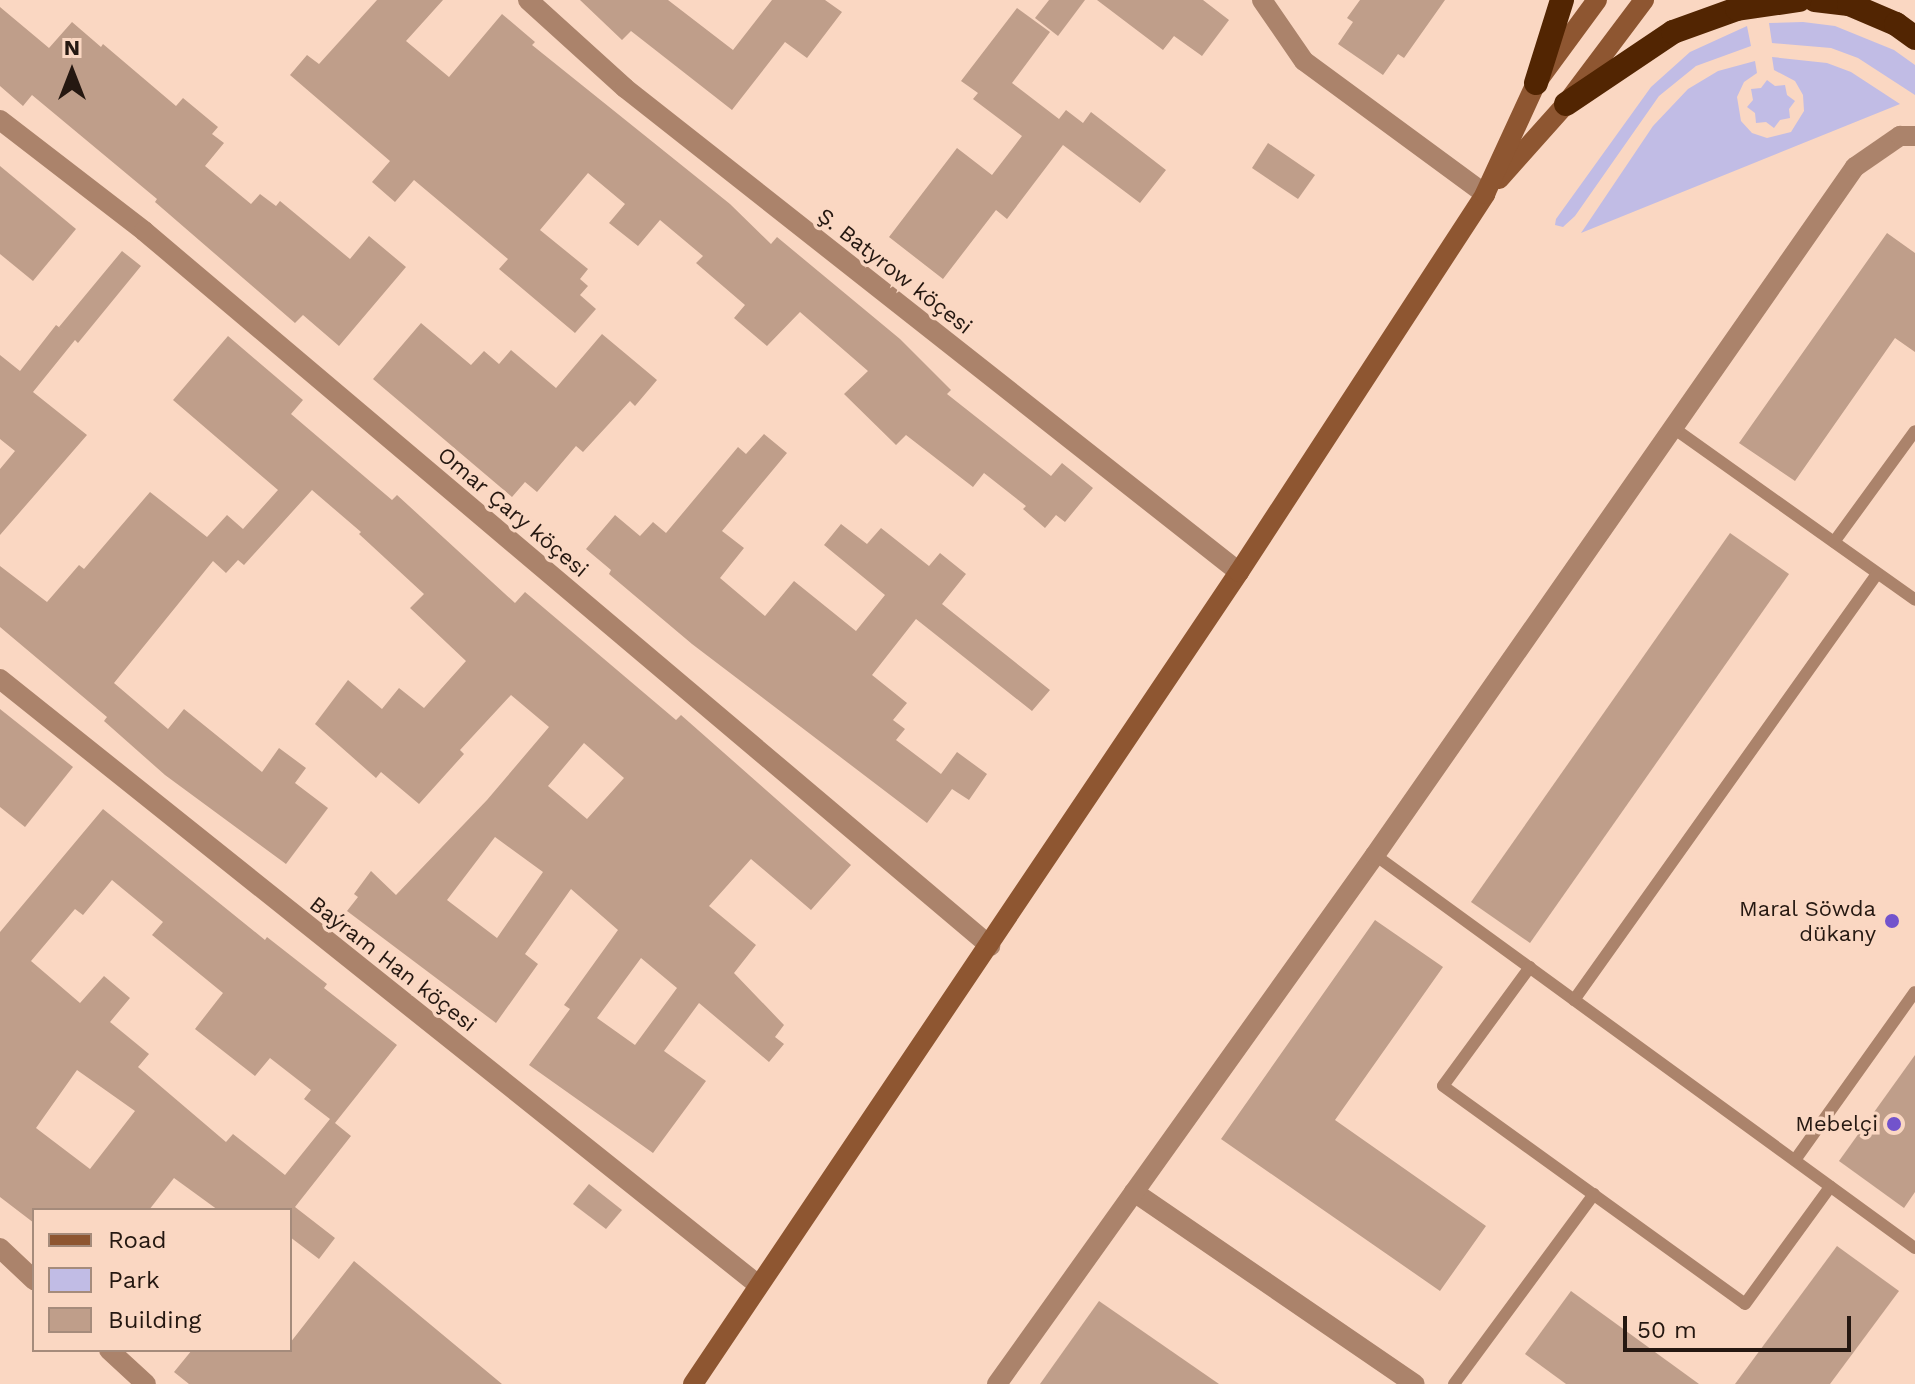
<!DOCTYPE html>
<meta charset="utf-8">
<style>
body{margin:0}
#map{position:relative;width:1915px;height:1384px;overflow:hidden;background:#fad7c2;font-family:"Work Sans",sans-serif}
div>[style]{position:absolute}
.green>*{inset:0;background:#c1bce5}
.building>*{inset:0;background:#bf9e8a}
.lane>*{height:12px;margin:-6px;padding:0 6px;transform-origin:6px;border-radius:6px;background:#ab836b}
.street>*{height:20px;margin:-10px;padding:0 10px;transform-origin:10px;border-radius:10px;background:#ab836b}
.secondary>*{height:20px;margin:-10px;padding:0 10px;transform-origin:10px;border-radius:10px;background:#8e5631}
.highway>*{height:24px;margin:-12px;padding:0 12px;transform-origin:12px;border-radius:12px;background:#522502}
.dots>*{width:22px;height:22px;translate:-50% -50%;box-sizing:border-box;border:4px solid #fad7c2;border-radius:50%}
span{translate:-50% -50%;white-space:nowrap;text-align:center;line-height:1.15;-webkit-text-stroke:7px #fad7c2;paint-order:stroke}
.street-label{font-size:22px;color:#251811}
.poi-label{font-size:22px;color:#251811}
.right{translate:-100% -50%;text-align:right}
.legend{position:absolute;left:32px;top:1208px;width:260px;height:144px;box-sizing:border-box;background:#fad7c2;border:2px solid #a58b7b;margin:0;padding:10px 14px;list-style:none;font-size:24px;color:#251811}
.legend li{display:flex;align-items:center;gap:16px;height:40px}
.legend b{width:40px;border:2px solid #a58b7b}
.north{position:absolute;left:32px;top:32px;width:80px;height:80px;-webkit-text-stroke:6px #fad7c2;paint-order:stroke;rotate:0deg;font-size:22px;font-weight:700;line-height:32px;text-align:center;color:#251811}
.north::after{content:'';display:block;margin:auto;width:28px;height:36px;background:#251811;clip-path:polygon(50% 0,100% 100%,50% 72%,0 100%)}
.scale{position:absolute;left:1623px;top:1316px;width:228px;height:36px;box-sizing:border-box;border:4px solid #251811;border-top:0;padding-left:10px;font-size:24px;line-height:28px;white-space:nowrap;color:#251811;-webkit-text-stroke:6px #fad7c2;paint-order:stroke}
</style>
<div id="map">
<div class="green">
<i style="clip-path:polygon(1803px 22px,1835px 26px,1894px 50px,1915px 65px,1915px 95px,1858px 58px,1831px 48px,1772px 43px,1769px 23px)"></i>
<i style="clip-path:polygon(1747px 26px,1751px 46px,1696px 66px,1659px 96px,1575px 216px,1563px 227px,1555px 225px,1556px 219px,1651px 87px,1690px 52px)"></i>
<i style="clip-path:polygon(1772px 57px,1827px 63px,1851px 72px,1900px 104px,1581px 233px,1653px 126px,1688px 89px,1718px 71px,1755px 61px,1757px 73px,1744px 82px,1737px 97px,1741px 121px,1752px 133px,1767px 138px,1791px 132px,1804px 111px,1803px 95px,1795px 81px,1774px 70px)"></i>
<i style="clip-path:polygon(1767px 80px,1775px 86px,1785px 85px,1787px 95px,1795px 101px,1789px 109px,1790px 118px,1780px 120px,1774px 128px,1766px 122px,1756px 123px,1755px 113px,1747px 107px,1753px 100px,1751px 89px,1761px 88px)"></i>
</div>
<div class="building">
<i style="clip-path:polygon(377px 0,443px 0,406px 41px,449px 77px,502px 14px,535px 42px,532px 45px,730px 204px,771px 244px,777px 237px,900px 339px,951px 390px,947px 394px,1051px 476px,1062px 463px,1093px 488px,1065px 522px,1056px 515px,1045px 528px,1023px 509px,1026px 506px,984px 473px,973px 487px,906px 435px,896px 445px,844px 394px,868px 371px,800px 312px,767px 346px,734px 318px,745px 305px,696px 263px,703px 256px,660px 220px,638px 246px,609px 223px,625px 204px,588px 173px,540px 230px,588px 269px,580px 279px,588px 286px,580px 295px,596px 309px,575px 333px,499px 269px,508px 259px,414px 180px,395px 202px,372px 182px,390px 161px,290px 75px,307px 55px,319px 64px)"></i>
<i style="clip-path:polygon(580px 0,668px 0,733px 50px,772px 0,825px 0,842px 12px,807px 58px,785px 42px,732px 110px,631px 31px,622px 40px)"></i>
<i style="clip-path:polygon(1049px 0,1085px 0,1058px 36px,1035px 18px)"></i>
<i style="clip-path:polygon(1097px 0,1203px 0,1229px 20px,1202px 56px,1174px 36px,1163px 50px)"></i>
<i style="clip-path:polygon(1360px 0,1445px 0,1404px 58px,1398px 54px,1383px 75px,1338px 44px,1353px 22px,1347px 18px)"></i>
<i style="clip-path:polygon(0 7px,49px 48px,72px 22px,101px 47px,103px 44px,176px 106px,183px 98px,218px 127px,212px 134px,224px 143px,205px 166px,251px 204px,260px 194px,276px 206px,280px 201px,350px 259px,369px 236px,406px 267px,339px 346px,303px 315px,295px 323px,155px 202px,157px 199px,32px 95px,23px 106px,0 86px)"></i>
<i style="clip-path:polygon(1017px 8px,1050px 32px,1012px 83px,1059px 119px,1066px 110px,1083px 123px,1091px 112px,1166px 170px,1140px 203px,1063px 145px,1007px 219px,996px 210px,943px 279px,889px 237px,957px 148px,992px 175px,1022px 136px,973px 99px,978px 93px,961px 81px)"></i>
<i style="clip-path:polygon(1268px 143px,1315px 175px,1298px 199px,1252px 168px)"></i>
<i style="clip-path:polygon(0 166px,76px 229px,33px 281px,0 254px)"></i>
<i style="clip-path:polygon(1887px 233px,1915px 253px,1915px 352px,1895px 338px,1795px 481px,1739px 443px)"></i>
<i style="clip-path:polygon(122px 251px,141px 266px,78px 343px,75px 340px,33px 392px,87px 435px,0 535px,0 469px,15px 451px,0 439px,0 355px,20px 371px,56px 325px,63px 330px,59px 327px)"></i>
<i style="clip-path:polygon(421px 323px,471px 365px,484px 351px,499px 364px,511px 350px,556px 388px,602px 334px,657px 380px,635px 406px,630px 401px,583px 452px,576px 446px,537px 492px,525px 482px,512px 497px,373px 379px)"></i>
<i style="clip-path:polygon(evenodd,228px 336px,303px 400px,291px 414px,392px 500px,397px 495px,515px 603px,525px 592px,676px 720px,681px 715px,851px 865px,811px 910px,751px 859px,709px 906px,756px 945px,734px 973px,784px 1025px,775px 1037px,784px 1044px,769px 1062px,699px 1003px,664px 1051px,706px 1081px,653px 1153px,529px 1065px,570px 1009px,564px 1005px,618px 930px,571px 889px,525px 954px,538px 964px,496px 1023px,347px 911px,358px 897px,354px 894px,371px 871px,396px 895px,487px 800px,549px 727px,511px 695px,460px 750px,464px 754px,419px 804px,381px 772px,376px 778px,315px 724px,348px 680px,382px 709px,399px 688px,424px 708px,466px 661px,410px 608px,424px 594px,359px 534px,361px 532px,312px 490px,244px 565px,238px 560px,226px 573px,213px 561px,114px 683px,168px 729px,184px 709px,262px 772px,279px 748px,306px 768px,295px 783px,328px 808px,286px 864px,165px 775px,104px 721px,107px 717px,0 627px,0 566px,47px 602px,79px 565px,84px 569px,150px 492px,207px 537px,227px 515px,243px 529px,278px 490px,173px 400px,228px 336px,584px 743px,624px 778px,587px 819px,548px 786px,584px 743px,228px 336px,495px 837px,543px 872px,497px 938px,447px 900px,495px 837px,228px 336px,641px 958px,677px 988px,635px 1045px,597px 1018px,641px 958px)"></i>
<i style="clip-path:polygon(764px 434px,787px 453px,722px 531px,744px 548px,720px 578px,765px 616px,794px 581px,856px 631px,885px 595px,824px 545px,841px 524px,867px 544px,881px 528px,929px 566px,940px 553px,966px 574px,942px 604px,1050px 690px,1032px 711px,916px 619px,872px 675px,907px 703px,893px 720px,905px 729px,896px 740px,941px 774px,957px 752px,987px 774px,969px 800px,952px 789px,927px 823px,692px 644px,609px 574px,611px 570px,586px 549px,615px 515px,640px 536px,653px 522px,666px 533px,738px 447px,746px 454px)"></i>
<i style="clip-path:polygon(1730px 533px,1789px 574px,1530px 943px,1471px 902px)"></i>
<i style="clip-path:polygon(0 709px,73px 767px,25px 827px,0 807px)"></i>
<i style="clip-path:polygon(evenodd,103px 809px,265px 940px,267px 937px,327px 984px,324px 988px,397px 1045px,335px 1123px,351px 1136px,295px 1207px,335px 1238px,319px 1259px,290px 1237px,290px 1210px,218px 1210px,174px 1178px,149px 1210px,34px 1210px,34px 1223px,0 1197px,0 932px,103px 809px,112px 880px,163px 922px,152px 935px,223px 993px,195px 1029px,255px 1076px,270px 1058px,311px 1090px,304px 1099px,330px 1119px,285px 1175px,233px 1134px,226px 1142px,138px 1067px,149px 1054px,110px 1022px,130px 998px,104px 976px,80px 1003px,31px 961px,75px 909px,83px 915px,112px 880px,103px 809px,77px 1070px,135px 1111px,90px 1169px,36px 1128px,77px 1070px)"></i>
<i style="clip-path:polygon(1375px 920px,1443px 967px,1335px 1120px,1486px 1226px,1440px 1291px,1221px 1139px)"></i>
<i style="clip-path:polygon(1915px 1055px,1915px 1192px,1904px 1208px,1839px 1161px)"></i>
<i style="clip-path:polygon(589px 1184px,622px 1210px,606px 1229px,573px 1204px)"></i>
<i style="clip-path:polygon(1837px 1246px,1899px 1291px,1830px 1384px,1735px 1384px)"></i>
<i style="clip-path:polygon(354px 1261px,502px 1384px,189px 1384px,174px 1372px,192px 1350px,290px 1350px,290px 1343px)"></i>
<i style="clip-path:polygon(1571px 1291px,1699px 1384px,1566px 1384px,1525px 1354px)"></i>
<i style="clip-path:polygon(1099px 1301px,1219px 1384px,1040px 1384px)"></i>
</div>
<div class="lane">
<i style="left:1672px;top:427px;width:298px;rotate:35.4deg"></i>
<i style="left:1834px;top:542px;width:137px;rotate:-53.9deg"></i>
<i style="left:1375px;top:855px;width:668px;rotate:36.05deg"></i>
<i style="left:1530px;top:967px;width:147px;rotate:126.2deg"></i>
<i style="left:1443px;top:1086px;width:372px;rotate:35.8deg"></i>
<i style="left:1745px;top:1304px;width:145px;rotate:-54deg"></i>
<i style="left:1574px;top:1000px;width:523px;rotate:-54.58deg"></i>
<i style="left:1795px;top:1160px;width:206px;rotate:-54.5deg"></i>
<i style="left:1454px;top:1384px;width:236px;rotate:-53.6deg"></i>
</div>
<div class="street">
<i style="left:528px;top:0;width:131px;rotate:42.2deg"></i>
<i style="left:625px;top:88px;width:782px;rotate:38.25deg"></i>
<i style="left:1262px;top:0;width:74px;rotate:55.5deg"></i>
<i style="left:1304px;top:61px;width:225px;rotate:36.3deg"></i>
<i style="left:0;top:120px;width:182px;rotate:37.6deg"></i>
<i style="left:144px;top:231px;width:1108px;rotate:40.2deg"></i>
<i style="left:0;top:679px;width:969px;rotate:38.63deg"></i>
<i style="left:1134px;top:1192px;width:340px;rotate:34.4deg"></i>
<i style="left:0;top:1248px;width:47px;rotate:43.3deg"></i>
<i style="left:109px;top:1350px;width:50px;rotate:42.6deg"></i>
<i style="left:997px;top:1384px;width:650px;rotate:-54.45deg"></i>
<i style="left:1375px;top:855px;width:839px;rotate:-55.1deg"></i>
<i style="left:1855px;top:167px;width:55px;rotate:-34.6deg"></i>
<i style="left:1900px;top:136px;width:15px"></i>
</div>
<div class="secondary">
<i style="left:1499px;top:179px;width:101px;rotate:-48.2deg"></i>
<i style="left:1566px;top:104px;width:130px;rotate:-53.1deg"></i>
<i style="left:693px;top:1384px;width:978px;rotate:-56.08deg"></i>
<i style="left:1239px;top:572px;width:451px;rotate:-56.9deg"></i>
<i style="left:1485px;top:194px;width:122px;rotate:-65.3deg"></i>
<i style="left:1536px;top:83px;width:103px;rotate:-53.7deg"></i>
</div>
<div class="highway">
<i style="left:1815px;top:0;width:34px;rotate:7deg"></i>
<i style="left:1849px;top:4px;width:51px;rotate:23.1deg"></i>
<i style="left:1896px;top:24px;width:24px;rotate:36deg"></i>
<i style="left:1536px;top:83px;width:87px;rotate:-72.6deg"></i>
<i style="left:1566px;top:104px;width:129px;rotate:-33.9deg"></i>
<i style="left:1673px;top:32px;width:68px;rotate:-19.8deg"></i>
<i style="left:1737px;top:9px;width:63px;rotate:-8.3deg"></i>
</div>
<div class="dots">
<i style="left:1892px;top:921px;background:#7253cc"></i>
<i style="left:1894px;top:1124px;background:#7253cc"></i>
</div>
<div class="street-label">
<span style="left:895px;top:271px;rotate:38deg">Ş. Batyrow köçesi</span>
<span style="left:513px;top:512px;rotate:40deg">Omar Çary köçesi</span>
<span style="left:393px;top:964px;rotate:38deg">Baýram Han köçesi</span>
</div>
<div class="poi-label">
<span class="right" style="left:1876px;top:921px">Maral Söwda<br>dükany</span>
<span class="right" style="left:1878px;top:1124px">Mebelçi</span>
</div>
<ul class="legend">
<li><b style="height:10px;background:#8e5631"></b>Road</li>
<li><b style="height:22px;background:#c1bce5"></b>Park</li>
<li><b style="height:22px;background:#bf9e8a"></b>Building</li>
</ul>
<div class="north">N</div>
<div class="scale">50 m</div>
</div>
